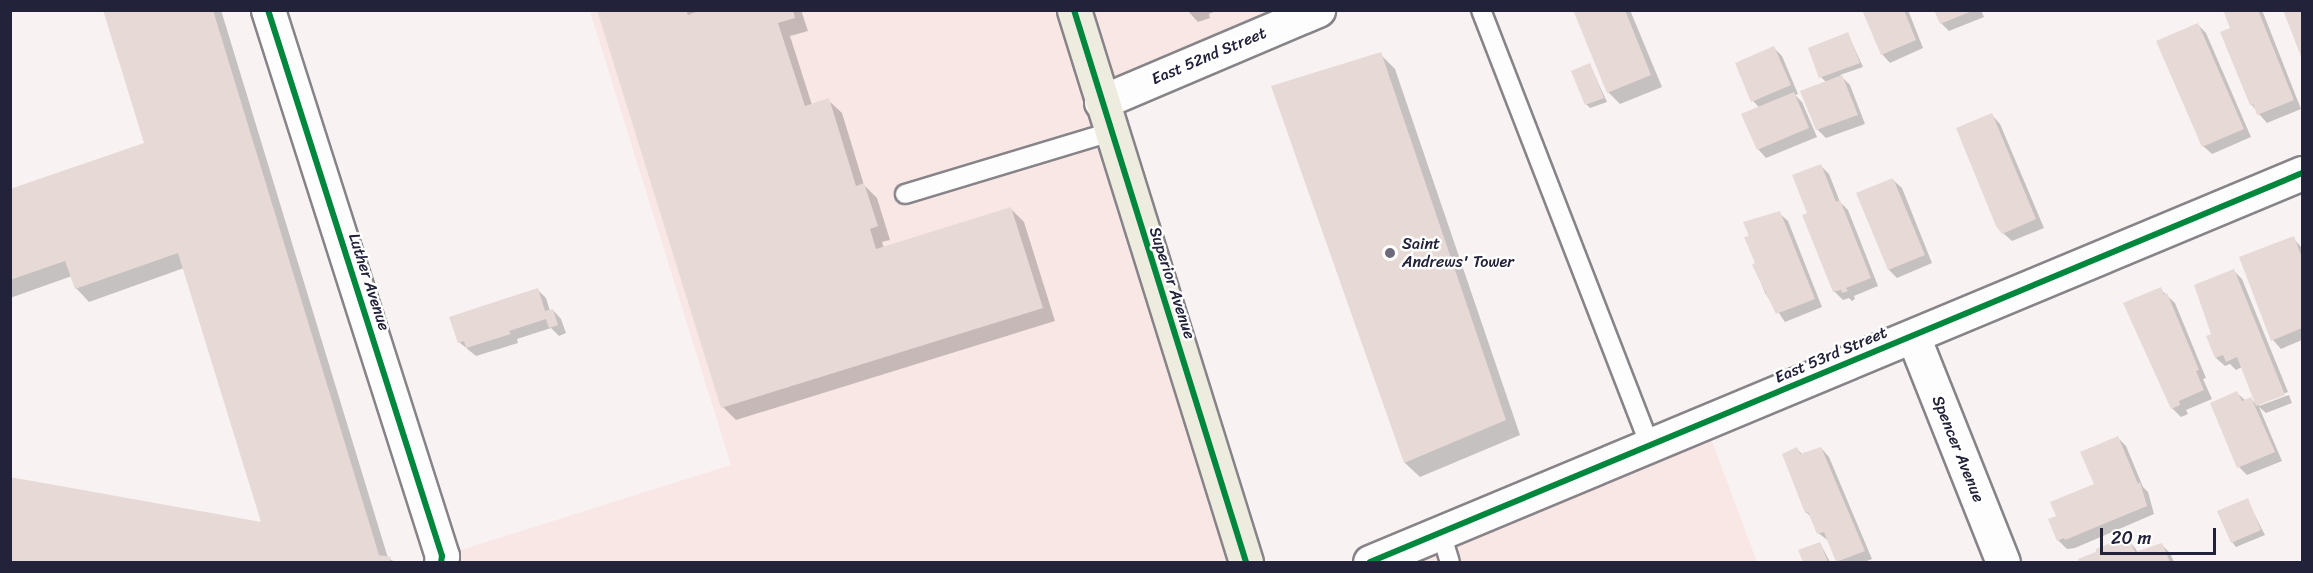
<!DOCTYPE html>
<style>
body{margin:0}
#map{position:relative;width:2313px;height:573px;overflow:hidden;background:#f8f2f2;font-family:Sriracha,sans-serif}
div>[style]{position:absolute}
.built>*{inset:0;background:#f8e7e5}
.shadow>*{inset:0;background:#0003}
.building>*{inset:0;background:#e7d9d6}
.roads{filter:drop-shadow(2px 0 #878489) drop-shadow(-2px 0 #878489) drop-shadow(0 2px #878489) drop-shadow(0 -2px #878489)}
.service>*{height:18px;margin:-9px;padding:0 9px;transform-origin:9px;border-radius:9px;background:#fefdfd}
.minor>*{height:33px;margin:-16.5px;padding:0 16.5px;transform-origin:16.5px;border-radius:16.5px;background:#fefdfd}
.primary>*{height:33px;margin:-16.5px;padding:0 16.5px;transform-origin:16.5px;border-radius:16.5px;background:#eeebdf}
.cycleway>*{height:6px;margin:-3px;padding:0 3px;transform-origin:3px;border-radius:3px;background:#00873e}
.dots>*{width:16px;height:16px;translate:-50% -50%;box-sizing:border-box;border:3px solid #fff;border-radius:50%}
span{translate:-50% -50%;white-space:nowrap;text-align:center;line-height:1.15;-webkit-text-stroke:5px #fff;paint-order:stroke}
.street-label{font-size:16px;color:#22223b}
.poi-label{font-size:16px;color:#22223b}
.left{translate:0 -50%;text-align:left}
.frame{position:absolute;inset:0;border:12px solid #22223b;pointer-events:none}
.scale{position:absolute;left:2100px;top:528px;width:116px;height:27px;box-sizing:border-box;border:3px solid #22223b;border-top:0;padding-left:8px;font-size:18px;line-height:21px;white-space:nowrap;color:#22223b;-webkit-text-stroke:4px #fff;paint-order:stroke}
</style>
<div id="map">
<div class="built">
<i style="clip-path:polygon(590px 11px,1318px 11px,1101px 102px,1246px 562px,441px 562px,442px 556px,731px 465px)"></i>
<i style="clip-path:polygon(1705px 423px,1757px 562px,1370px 562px)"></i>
</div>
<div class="shadow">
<i style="clip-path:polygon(104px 10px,221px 10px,388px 558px,395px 562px,10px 562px,10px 478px,264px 524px,184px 268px,89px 302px,76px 288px,72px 276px,10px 298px,10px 191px,146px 144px)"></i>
<i style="clip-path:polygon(599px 10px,695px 10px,696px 14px,707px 10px,801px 10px,808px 31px,790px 36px,812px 105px,828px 100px,842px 113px,864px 185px,877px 198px,890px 240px,882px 242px,884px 248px,1011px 209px,1024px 222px,1055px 321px,736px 420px,723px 407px)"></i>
<i style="clip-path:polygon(1218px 10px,1209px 14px,1210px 18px,1198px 22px,1187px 10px)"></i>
<i style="clip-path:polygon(1575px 10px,1630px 10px,1662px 87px,1620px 104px,1608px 92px)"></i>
<i style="clip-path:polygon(1863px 10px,1908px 10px,1923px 48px,1890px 63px,1882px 54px)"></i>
<i style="clip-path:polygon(1936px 10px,1981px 10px,1984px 17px,1949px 31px,1941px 23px)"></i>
<i style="clip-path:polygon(2224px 10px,2262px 10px,2301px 109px,2267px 123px,2259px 114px,2251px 104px,2232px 28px)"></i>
<i style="clip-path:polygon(2284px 10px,2302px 10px,2302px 55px)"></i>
<i style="clip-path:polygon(2198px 25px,2206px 33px,2251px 137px,2212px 154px,2203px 146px)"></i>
<i style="clip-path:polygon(1848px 34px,1863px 67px,1840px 75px,1850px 85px,1865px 124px,1826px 138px,1817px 129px,1826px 82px,1821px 77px)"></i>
<i style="clip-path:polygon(1774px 48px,1782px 56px,1798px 94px,1795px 95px,1802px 102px,1817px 137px,1766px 158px,1758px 149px,1760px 108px,1753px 101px)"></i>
<i style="clip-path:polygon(1380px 54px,1395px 69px,1520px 435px,1420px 477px,1405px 463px,1273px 87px)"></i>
<i style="clip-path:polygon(1590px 65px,1607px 102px,1590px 108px,1586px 104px)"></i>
<i style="clip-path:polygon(1992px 115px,2000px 124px,2044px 228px,2012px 241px,2003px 233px)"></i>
<i style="clip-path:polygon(1821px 166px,1829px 174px,1840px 202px,1848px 210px,1878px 286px,1854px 296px,1855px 299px,1852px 301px,1849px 298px,1843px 300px,1834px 291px,1809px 214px)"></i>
<i style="clip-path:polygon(1893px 180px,1902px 188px,1932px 263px,1897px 278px,1889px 270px)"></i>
<i style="clip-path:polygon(1779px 213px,1788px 221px,1822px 307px,1785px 322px,1765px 293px,1754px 265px)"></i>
<i style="clip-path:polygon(2293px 238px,2302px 248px,2302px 340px,2281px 349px,2273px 340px)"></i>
<i style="clip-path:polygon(2234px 271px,2242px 279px,2288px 392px,2259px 403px,2259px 406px,2289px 395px,2292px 403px,2266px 413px,2259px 407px,2282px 461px,2247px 475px,2239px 467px,2237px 393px,2246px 401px,2251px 399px,2258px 406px,2242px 367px,2236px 370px,2230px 364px,2225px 366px,2216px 358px,2208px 337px,2213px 335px)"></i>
<i style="clip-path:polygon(537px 289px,546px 298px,550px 311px,553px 310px,561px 319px,566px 333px,559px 336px,551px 328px,517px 339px,518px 343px,476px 356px,459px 342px)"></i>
<i style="clip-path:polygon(2160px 289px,2175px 303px,2206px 378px,2203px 379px,2212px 399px,2186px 410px,2188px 414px,2181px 417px,2172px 408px)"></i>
<i style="clip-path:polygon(2118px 438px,2126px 446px,2143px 487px,2148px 492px,2154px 514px,2075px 548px,2067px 549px,2058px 540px,2058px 517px,2096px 485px)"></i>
<i style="clip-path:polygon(1821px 448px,1829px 457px,1872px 559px,1864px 562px,1838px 562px,1829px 541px,1818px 533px,1812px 518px,1806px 512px,1797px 449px,1803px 455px)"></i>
<i style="clip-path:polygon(2247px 500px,2265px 535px,2236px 547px,2232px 542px)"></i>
<i style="clip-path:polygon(2127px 538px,2138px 552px,2161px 544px,2170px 553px,2174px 562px,2081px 562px,2080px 560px)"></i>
<i style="clip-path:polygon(1820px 543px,1830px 562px,1804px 562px,1800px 551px)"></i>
</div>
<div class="building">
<i style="clip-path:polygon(103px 10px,213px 10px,379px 555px,391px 557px,390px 562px,10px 562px,10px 477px,261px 522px,178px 253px,75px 289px,65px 261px,10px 280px,10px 189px,144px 143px)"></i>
<i style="clip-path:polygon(597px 10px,686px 10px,688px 15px,702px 10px,793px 10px,795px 18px,778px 23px,805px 106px,829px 98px,856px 186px,864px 183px,878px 226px,870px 229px,876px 249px,1011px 207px,1043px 308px,721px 408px)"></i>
<i style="clip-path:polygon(1573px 10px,1625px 10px,1651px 75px,1607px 93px)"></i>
<i style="clip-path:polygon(1862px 10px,1904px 10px,1916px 40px,1881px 55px)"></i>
<i style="clip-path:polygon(1934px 10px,1972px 10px,1972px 11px,1940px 24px)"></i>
<i style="clip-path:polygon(2223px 10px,2258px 10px,2294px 100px,2257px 115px,2253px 104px,2250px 105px,2220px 32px,2230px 28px)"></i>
<i style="clip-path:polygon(2283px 10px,2302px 10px,2302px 59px)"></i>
<i style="clip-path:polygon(2198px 23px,2244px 129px,2202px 147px,2156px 41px)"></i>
<i style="clip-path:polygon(1848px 32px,1860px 63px,1819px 78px,1808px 48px)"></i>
<i style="clip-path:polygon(1774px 46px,1791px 85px,1751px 102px,1735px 63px)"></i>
<i style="clip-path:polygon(1381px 52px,1506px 420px,1404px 463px,1271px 86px)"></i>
<i style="clip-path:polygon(1590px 63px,1604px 98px,1585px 105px,1571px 71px)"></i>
<i style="clip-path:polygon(1842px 75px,1858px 115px,1816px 130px,1800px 91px)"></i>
<i style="clip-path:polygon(1794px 92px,1809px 128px,1757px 150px,1741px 114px)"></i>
<i style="clip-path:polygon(1992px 113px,2036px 219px,2002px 234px,1996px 226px,1956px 128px)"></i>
<i style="clip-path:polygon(1821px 164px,1836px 202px,1840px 200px,1871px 278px,1846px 288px,1848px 291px,1842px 293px,1841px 290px,1833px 292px,1802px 215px,1807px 213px,1792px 175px)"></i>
<i style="clip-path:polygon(1893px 178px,1925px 255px,1888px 270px,1856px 193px)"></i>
<i style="clip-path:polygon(1780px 211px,1815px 299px,1776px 314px,1752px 265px,1755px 263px,1744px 237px,1749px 236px,1743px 222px)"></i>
<i style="clip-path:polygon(2294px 236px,2302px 258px,2302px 328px,2271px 341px,2239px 257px)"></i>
<i style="clip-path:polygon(2234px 269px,2285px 395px,2256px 406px,2237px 357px,2226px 362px,2223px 355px,2215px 358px,2206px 336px,2211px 334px,2194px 285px)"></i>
<i style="clip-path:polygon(2161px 287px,2164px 295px,2167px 293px,2199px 370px,2196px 371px,2204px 390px,2179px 401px,2180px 405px,2171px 409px,2123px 303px)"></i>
<i style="clip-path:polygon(538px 288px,545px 311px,553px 309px,558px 325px,549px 328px,546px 319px,509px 331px,511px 334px,466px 348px,464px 341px,458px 343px,449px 317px)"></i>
<i style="clip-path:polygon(2237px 391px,2242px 401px,2251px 397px,2275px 452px,2237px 468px,2210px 403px)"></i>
<i style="clip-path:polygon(2118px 436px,2138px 484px,2140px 482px,2147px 506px,2065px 540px,2064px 538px,2057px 541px,2048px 519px,2056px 516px,2050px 502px,2094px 484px,2080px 452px)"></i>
<i style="clip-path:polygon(1797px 447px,1800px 454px,1821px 447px,1865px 551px,1836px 562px,1824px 532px,1817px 534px,1808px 512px,1805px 513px,1782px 454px)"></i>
<i style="clip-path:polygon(2248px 498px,2261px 530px,2231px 543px,2217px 511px)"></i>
<i style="clip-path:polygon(2128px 536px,2135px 552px,2162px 543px,2170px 562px,2079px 562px,2078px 559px,2096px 552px,2096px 549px)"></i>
<i style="clip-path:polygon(1820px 542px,1828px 562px,1803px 562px,1798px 550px)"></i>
</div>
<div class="roads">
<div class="service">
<i style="left:1481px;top:10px;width:467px;rotate:68.8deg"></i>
<i style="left:905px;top:194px;width:214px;rotate:-16.8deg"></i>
<i style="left:1441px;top:533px;width:30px;rotate:73deg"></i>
</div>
<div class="minor">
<i style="left:268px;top:10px;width:573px;rotate:72.32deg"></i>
<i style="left:442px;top:556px;width:6px;rotate:99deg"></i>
<i style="left:1101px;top:102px;width:236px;rotate:-23deg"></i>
<i style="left:1913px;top:336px;width:243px;rotate:68.3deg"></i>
<i style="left:1370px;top:562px;width:1010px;rotate:-22.65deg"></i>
</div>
<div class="primary">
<i style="left:1074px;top:10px;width:578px;rotate:72.69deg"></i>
</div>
</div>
<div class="cycleway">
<i style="left:268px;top:10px;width:573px;rotate:72.32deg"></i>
<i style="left:442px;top:556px;width:6px;rotate:99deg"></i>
<i style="left:1074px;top:10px;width:578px;rotate:72.69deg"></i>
<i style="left:1370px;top:562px;width:1010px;rotate:-22.65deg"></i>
</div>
<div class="dots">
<i style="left:1390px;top:253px;background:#6d6b7b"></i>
</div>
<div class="street-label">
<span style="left:1209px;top:56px;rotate:-23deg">East 52nd Street</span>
<span style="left:369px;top:282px;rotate:72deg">Luther Avenue</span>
<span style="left:1172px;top:283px;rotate:72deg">Superior Avenue</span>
<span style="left:1831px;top:355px;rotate:-23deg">East 53rd Street</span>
<span style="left:1958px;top:449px;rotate:68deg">Spencer Avenue</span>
</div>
<div class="poi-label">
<span class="left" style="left:1402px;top:253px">Saint<br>Andrews' Tower</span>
</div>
<div class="frame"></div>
<div class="scale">20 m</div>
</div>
